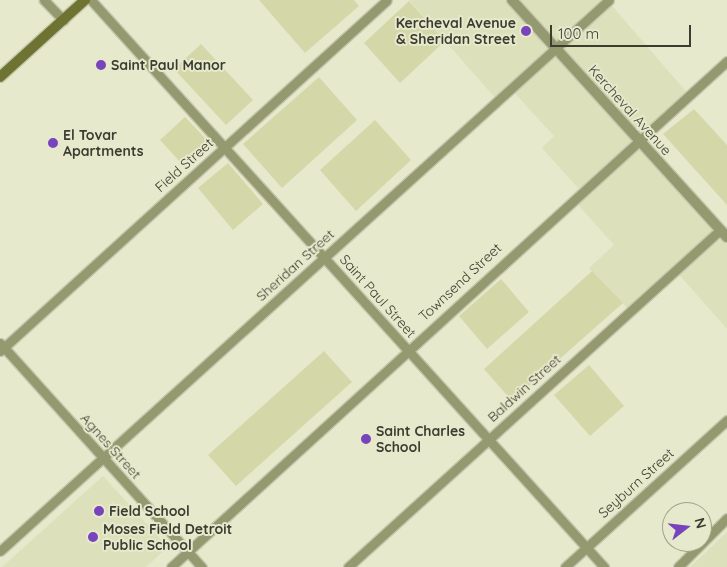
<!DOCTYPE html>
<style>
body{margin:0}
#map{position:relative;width:727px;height:567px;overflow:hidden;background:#e6e9cb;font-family:Quicksand,sans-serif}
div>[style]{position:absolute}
.built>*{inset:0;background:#dce0bb}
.green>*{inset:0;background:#d4d8a9}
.roads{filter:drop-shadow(1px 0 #c4c7ac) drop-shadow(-1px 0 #c4c7ac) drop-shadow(0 1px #c4c7ac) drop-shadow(0 -1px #c4c7ac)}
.minor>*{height:9px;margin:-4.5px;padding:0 4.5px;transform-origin:4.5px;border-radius:4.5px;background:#95996f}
.tertiary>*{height:10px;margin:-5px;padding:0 5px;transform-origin:5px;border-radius:5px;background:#95996f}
.secondary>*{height:10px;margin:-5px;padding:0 5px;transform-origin:5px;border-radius:5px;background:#6f7331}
.dots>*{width:14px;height:14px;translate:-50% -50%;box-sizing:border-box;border:2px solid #e6e9cb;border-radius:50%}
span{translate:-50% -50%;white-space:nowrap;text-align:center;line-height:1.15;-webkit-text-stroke:4px #e6e9cb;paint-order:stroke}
.poi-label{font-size:14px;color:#3c3d31;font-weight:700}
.right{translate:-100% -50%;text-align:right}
.left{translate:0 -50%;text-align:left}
.street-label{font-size:14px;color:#3c3d31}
.north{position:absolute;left:662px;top:502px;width:50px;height:50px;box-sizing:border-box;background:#e6e9cb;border:1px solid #a2a48d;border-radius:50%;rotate:74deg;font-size:14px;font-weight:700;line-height:20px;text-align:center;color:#3c3d31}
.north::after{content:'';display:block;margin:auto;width:18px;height:22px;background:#7844bb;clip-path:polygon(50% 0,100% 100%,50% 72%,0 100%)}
.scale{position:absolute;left:550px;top:25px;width:141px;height:22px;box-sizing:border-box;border:2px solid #3c3d31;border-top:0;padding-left:6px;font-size:15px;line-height:18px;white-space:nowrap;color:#3c3d31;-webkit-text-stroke:4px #e6e9cb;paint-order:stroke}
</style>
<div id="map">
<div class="built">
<i style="clip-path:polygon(409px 0,607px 0,689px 95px,639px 140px,727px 237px,727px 329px,674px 269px,629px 310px,589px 268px,614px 245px,572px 198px,580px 190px,542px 148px,554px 136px,510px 88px,497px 100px)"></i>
<i style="clip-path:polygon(103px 476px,168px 547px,146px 567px,2px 567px)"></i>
<i style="clip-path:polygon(727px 532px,727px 567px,690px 567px)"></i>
</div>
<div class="green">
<i style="clip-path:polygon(259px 0,354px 0,359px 6px,305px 53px)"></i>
<i style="clip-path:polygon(409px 1px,445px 41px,400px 83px,364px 43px)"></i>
<i style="clip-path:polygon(201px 44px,253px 100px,226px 125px,174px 69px)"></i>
<i style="clip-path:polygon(319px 77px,357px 120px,282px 188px,243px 144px)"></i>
<i style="clip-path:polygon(694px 109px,727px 145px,727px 205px,663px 134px)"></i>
<i style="clip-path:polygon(185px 117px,207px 140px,182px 164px,160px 140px)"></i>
<i style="clip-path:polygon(375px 120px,411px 160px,356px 211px,320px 170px)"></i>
<i style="clip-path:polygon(228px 163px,263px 204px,233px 230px,198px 188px)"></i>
<i style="clip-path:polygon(592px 271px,623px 303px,512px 401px,484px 369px)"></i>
<i style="clip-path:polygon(501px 279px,529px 312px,487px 349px,459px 316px)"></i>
<i style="clip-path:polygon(324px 351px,352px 382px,236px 486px,208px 455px)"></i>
<i style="clip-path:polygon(589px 365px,624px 406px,590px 436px,554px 395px)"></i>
</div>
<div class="roads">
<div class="minor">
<i style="left:44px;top:0;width:28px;rotate:46deg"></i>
<i style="left:91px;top:0;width:765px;rotate:47.86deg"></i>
<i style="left:0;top:343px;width:302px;rotate:48deg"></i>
<i style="left:0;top:351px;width:522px;rotate:-42.21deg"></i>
<i style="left:0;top:551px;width:821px;rotate:-42.14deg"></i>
<i style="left:171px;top:567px;width:752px;rotate:-42.3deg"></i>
<i style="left:348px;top:567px;width:502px;rotate:-42.17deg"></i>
<i style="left:565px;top:567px;width:219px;rotate:-42.2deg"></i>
<i style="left:678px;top:567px;width:69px;rotate:-45deg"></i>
</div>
<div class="tertiary">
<i style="left:512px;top:0;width:320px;rotate:47.8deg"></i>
</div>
<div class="secondary">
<i style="left:0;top:77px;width:115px;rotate:-42.2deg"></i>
</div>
</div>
<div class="dots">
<i style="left:526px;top:31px;background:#7844bb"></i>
<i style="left:101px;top:65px;background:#7844bb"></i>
<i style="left:53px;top:143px;background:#7844bb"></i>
<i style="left:366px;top:439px;background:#7844bb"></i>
<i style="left:99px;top:511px;background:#7844bb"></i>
<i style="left:93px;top:537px;background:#7844bb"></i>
</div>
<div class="poi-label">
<span class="right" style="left:516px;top:31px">Kercheval Avenue<br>&amp; Sheridan Street</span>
<span class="left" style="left:111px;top:65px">Saint Paul Manor</span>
<span class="left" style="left:63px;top:143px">El Tovar<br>Apartments</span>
<span class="left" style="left:376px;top:439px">Saint Charles<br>School</span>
<span class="left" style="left:109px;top:511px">Field School</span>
<span class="left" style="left:103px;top:537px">Moses Field Detroit<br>Public School</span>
</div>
<div class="street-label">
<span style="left:630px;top:110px;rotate:48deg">Kercheval Avenue</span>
<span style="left:184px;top:165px;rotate:-42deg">Field Street</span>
<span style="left:295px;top:265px;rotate:-42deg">Sheridan Street</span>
<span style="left:460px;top:282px;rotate:-43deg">Townsend Street</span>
<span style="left:378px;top:296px;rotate:48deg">Saint Paul Street</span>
<span style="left:524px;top:388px;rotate:-42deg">Baldwin Street</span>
<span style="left:111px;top:446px;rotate:48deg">Agnes Street</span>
<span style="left:636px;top:483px;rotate:-42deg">Seyburn Street</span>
</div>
<div class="north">N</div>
<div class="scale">100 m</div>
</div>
